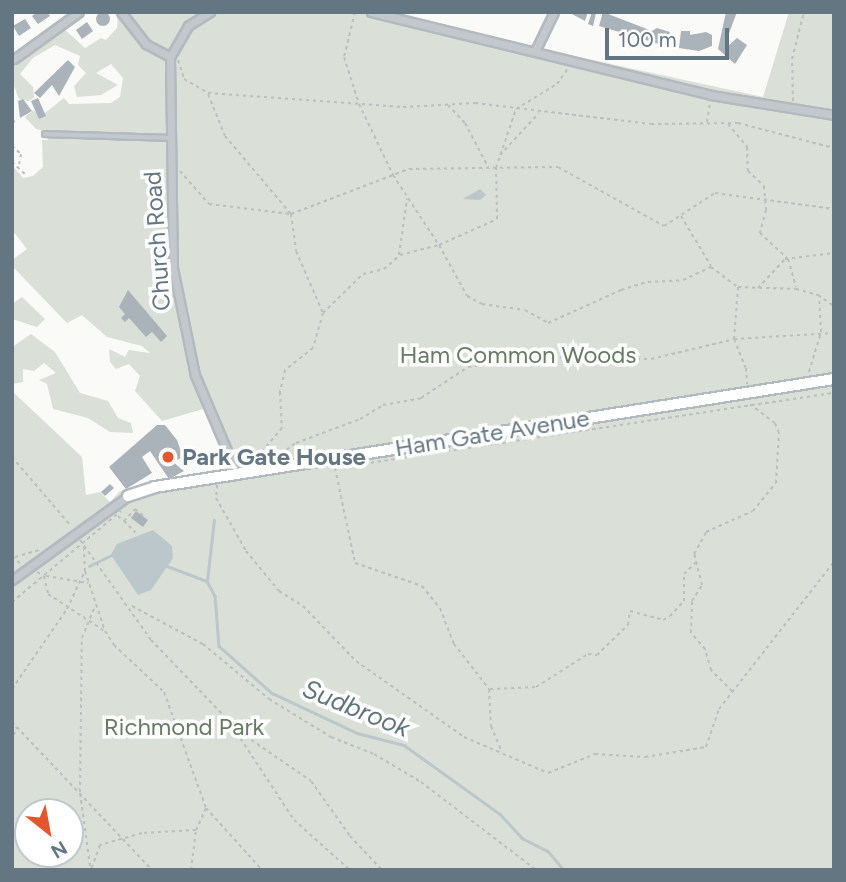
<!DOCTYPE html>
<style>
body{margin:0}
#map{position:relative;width:846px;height:882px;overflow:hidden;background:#fafaf8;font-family:Figtree,sans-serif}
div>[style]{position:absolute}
.green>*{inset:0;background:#dadfd7}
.water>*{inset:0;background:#bbc7cb}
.stream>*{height:2.5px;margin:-1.25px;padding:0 1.25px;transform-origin:1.25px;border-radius:1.25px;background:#bbc7cb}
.building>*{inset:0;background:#aab3b9}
.round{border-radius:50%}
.path>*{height:2px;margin-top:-1px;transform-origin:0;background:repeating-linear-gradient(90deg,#bbbfc2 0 3.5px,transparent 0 7px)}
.roads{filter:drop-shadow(2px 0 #b3babf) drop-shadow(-2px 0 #b3babf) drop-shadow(0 2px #b3babf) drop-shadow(0 -2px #b3babf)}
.service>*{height:3.5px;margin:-1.75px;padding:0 1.75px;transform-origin:1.75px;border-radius:1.75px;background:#c3c8cc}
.minor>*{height:7px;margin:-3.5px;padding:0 3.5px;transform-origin:3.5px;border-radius:3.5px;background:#c3c8cc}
.secondary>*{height:10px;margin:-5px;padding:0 5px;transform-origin:5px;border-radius:5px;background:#fff}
.dots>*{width:19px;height:19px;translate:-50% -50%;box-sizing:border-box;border:4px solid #fff;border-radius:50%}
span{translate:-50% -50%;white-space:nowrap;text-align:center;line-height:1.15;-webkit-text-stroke:7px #fff;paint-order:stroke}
.street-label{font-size:24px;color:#657683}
.park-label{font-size:24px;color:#687a64}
.poi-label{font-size:24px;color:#657683;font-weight:700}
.left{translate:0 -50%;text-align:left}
.water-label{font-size:26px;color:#60757c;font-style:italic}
.frame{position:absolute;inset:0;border:14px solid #657683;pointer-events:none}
.north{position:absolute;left:14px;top:798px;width:70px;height:70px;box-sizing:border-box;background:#fff;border:2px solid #c1c8cd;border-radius:50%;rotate:149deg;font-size:19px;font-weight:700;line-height:28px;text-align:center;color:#657683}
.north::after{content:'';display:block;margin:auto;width:24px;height:32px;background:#e4572e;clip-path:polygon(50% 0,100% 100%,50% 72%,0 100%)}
.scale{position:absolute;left:605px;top:28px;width:124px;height:32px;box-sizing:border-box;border:4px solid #657683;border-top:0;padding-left:9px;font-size:21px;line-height:24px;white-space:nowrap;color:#657683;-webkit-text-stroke:5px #fff;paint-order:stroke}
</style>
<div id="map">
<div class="green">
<i style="clip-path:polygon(evenodd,118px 12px,371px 12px,763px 97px,789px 12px,834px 12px,834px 870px,12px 870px,12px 391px,82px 457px,86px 495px,100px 492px,110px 502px,120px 491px,130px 498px,237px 474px,210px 407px,162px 421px,135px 391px,140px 376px,129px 364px,116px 369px,110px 362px,109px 349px,125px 357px,129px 350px,150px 353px,142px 346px,107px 337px,82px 315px,67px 323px,12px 266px,12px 260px,27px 249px,12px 230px,12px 165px,23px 178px,33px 176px,43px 167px,42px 140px,48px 140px,44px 131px,36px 129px,25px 117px,34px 110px,40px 117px,64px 98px,69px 104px,111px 103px,120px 97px,123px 78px,111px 64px,96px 73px,118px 85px,101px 95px,77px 97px,74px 86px,86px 73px,78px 65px,80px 56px,55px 45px,33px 58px,20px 74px,33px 87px,34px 98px,28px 101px,19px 99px,12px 81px,12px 61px,63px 28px,85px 48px,101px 38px,106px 40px,117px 28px,118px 12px,28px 812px,70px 812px,70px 854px,28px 854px,28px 812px)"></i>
<i style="clip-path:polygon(22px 297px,45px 319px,37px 327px,12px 319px,12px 304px)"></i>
<i style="clip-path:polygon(31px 334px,55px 352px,80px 393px,108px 401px,118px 418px,131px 423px,133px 433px,110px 432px,88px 418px,53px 409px,47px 384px,39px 380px,56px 373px,44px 363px,34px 371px,23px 369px,23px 382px,12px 384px,12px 347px)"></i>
</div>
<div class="water">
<i style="clip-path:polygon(480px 189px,486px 195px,480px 200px,463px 199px)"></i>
<i style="clip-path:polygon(153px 530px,172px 546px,173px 558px,151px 590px,138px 595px,111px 555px,117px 544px)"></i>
</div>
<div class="stream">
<i style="left:89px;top:566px;width:28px;rotate:-26deg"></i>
<i style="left:167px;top:566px;width:43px;rotate:20.6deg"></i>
<i style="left:207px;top:581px;width:17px;rotate:62deg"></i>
<i style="left:215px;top:596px;width:50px;rotate:85.4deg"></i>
<i style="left:219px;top:646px;width:71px;rotate:41.6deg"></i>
<i style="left:272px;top:693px;width:94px;rotate:25.2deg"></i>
<i style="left:357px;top:733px;width:49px;rotate:14.3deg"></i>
<i style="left:404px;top:745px;width:118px;rotate:35.7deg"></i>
<i style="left:500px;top:814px;width:33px;rotate:47deg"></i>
<i style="left:522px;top:838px;width:29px;rotate:27deg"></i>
<i style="left:548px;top:851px;width:25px;rotate:50deg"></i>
<i style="left:207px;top:581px;width:61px;rotate:-83.5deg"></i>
</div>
<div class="building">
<i class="round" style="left:96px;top:12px;width:14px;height:14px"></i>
<i style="clip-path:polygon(37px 12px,47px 12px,50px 16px,38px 24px,32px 16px)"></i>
<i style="clip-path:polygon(568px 12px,588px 12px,585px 21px)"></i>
<i style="clip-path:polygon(592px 12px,596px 13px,593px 26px,588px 24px)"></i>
<i style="clip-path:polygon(603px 12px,652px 31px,657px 28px,670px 32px,666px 46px,599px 26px)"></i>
<i style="clip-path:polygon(726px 12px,737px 12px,725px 44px,728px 46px,737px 38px,747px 45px,735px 64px,718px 49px)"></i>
<i style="clip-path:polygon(25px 19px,31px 28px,19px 36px,13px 26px)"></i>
<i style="clip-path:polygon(87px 22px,93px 31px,82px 39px,76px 30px)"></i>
<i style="clip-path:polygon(681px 31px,690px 31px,690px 35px,706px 32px,712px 35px,712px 46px,699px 51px,679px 48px)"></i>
<i style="clip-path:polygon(68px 60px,75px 67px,59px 96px,52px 85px,40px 98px,34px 93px)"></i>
<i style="clip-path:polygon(38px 98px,46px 116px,39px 119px,31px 101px)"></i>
<i style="clip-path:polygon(23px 99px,32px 111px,20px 118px,18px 101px)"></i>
<i style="clip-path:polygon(128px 290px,167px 336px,161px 342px,152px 332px,146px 337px,129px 318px,125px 322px,121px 318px,125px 314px,119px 307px)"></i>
<i style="clip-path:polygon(157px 425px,165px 425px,177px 440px,183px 457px,173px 462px,184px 471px,169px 479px,150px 451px,142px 457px,152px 473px,126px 489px,109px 467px)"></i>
<i class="round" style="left:209px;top:452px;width:14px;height:14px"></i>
<i style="clip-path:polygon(110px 484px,114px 488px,105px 496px,101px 492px)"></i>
<i style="clip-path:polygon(136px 511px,148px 520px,143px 527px,131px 518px)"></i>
</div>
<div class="path">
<i style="left:355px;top:12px;width:46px;rotate:103.7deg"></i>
<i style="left:344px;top:57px;width:49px;rotate:72.3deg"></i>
<i style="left:359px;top:104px;width:79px;rotate:64.4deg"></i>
<i style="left:393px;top:175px;width:84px;rotate:56.7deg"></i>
<i style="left:439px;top:245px;width:64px;rotate:-24.1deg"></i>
<i style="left:497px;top:219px;width:51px;rotate:-91.1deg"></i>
<i style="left:496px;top:168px;width:62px;rotate:-71.3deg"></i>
<i style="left:516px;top:109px;width:48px;rotate:-31.4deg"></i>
<i style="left:557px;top:84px;width:19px;rotate:-55deg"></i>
<i style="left:178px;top:60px;width:20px;rotate:72deg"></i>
<i style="left:184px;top:79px;width:28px;rotate:30deg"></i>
<i style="left:208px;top:93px;width:196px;rotate:4.1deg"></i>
<i style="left:403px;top:107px;width:72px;rotate:-3.2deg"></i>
<i style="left:475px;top:103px;width:177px;rotate:6.8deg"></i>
<i style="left:651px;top:124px;width:87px;rotate:-0.7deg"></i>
<i style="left:738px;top:123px;width:99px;rotate:14.6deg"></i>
<i style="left:208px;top:94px;width:45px;rotate:68deg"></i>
<i style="left:225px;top:136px;width:102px;rotate:49.8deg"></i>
<i style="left:291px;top:214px;width:37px;rotate:82deg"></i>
<i style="left:296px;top:251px;width:68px;rotate:66.5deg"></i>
<i style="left:323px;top:313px;width:36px;rotate:106deg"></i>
<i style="left:313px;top:348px;width:36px;rotate:142deg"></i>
<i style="left:285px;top:370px;width:23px;rotate:103deg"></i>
<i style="left:280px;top:392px;width:36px;rotate:87deg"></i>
<i style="left:282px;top:428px;width:43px;rotate:130.3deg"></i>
<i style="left:793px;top:101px;width:42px;rotate:-91.4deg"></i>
<i style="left:792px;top:59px;width:49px;rotate:-75.7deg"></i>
<i style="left:448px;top:105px;width:25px;rotate:47deg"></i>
<i style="left:465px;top:123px;width:50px;rotate:62.4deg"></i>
<i style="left:707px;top:122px;width:19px;rotate:-81deg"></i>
<i style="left:12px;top:123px;width:6px;rotate:-31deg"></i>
<i style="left:728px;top:124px;width:30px;rotate:50deg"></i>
<i style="left:747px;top:147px;width:24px;rotate:88deg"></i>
<i style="left:748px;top:171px;width:22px;rotate:43deg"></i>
<i style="left:764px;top:186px;width:24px;rotate:85deg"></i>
<i style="left:766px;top:210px;width:24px;rotate:105deg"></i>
<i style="left:760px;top:233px;width:38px;rotate:43deg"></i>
<i style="left:788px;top:259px;width:29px;rotate:74deg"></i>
<i style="left:12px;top:146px;width:12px;rotate:42deg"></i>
<i style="left:21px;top:154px;width:10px;rotate:101deg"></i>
<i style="left:500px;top:155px;width:57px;rotate:-47.1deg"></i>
<i style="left:12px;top:162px;width:18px;rotate:43deg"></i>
<i style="left:180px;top:171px;width:44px;rotate:48.7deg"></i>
<i style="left:209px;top:204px;width:83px;rotate:7deg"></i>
<i style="left:291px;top:214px;width:126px;rotate:-20.9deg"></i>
<i style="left:409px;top:169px;width:149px;rotate:-0.8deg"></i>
<i style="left:558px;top:167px;width:121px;rotate:29.1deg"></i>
<i style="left:664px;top:226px;width:61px;rotate:-32.9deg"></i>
<i style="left:715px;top:193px;width:120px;rotate:7.7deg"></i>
<i style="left:681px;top:216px;width:58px;rotate:59deg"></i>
<i style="left:399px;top:255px;width:57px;rotate:-81.9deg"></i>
<i style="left:738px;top:287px;width:52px;rotate:94.4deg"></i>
<i style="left:734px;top:339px;width:31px;rotate:68deg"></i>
<i style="left:746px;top:368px;width:16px;rotate:86deg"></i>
<i style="left:758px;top:288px;width:40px;rotate:-47deg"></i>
<i style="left:785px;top:259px;width:49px;rotate:-7deg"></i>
<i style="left:323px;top:313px;width:56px;rotate:-44.3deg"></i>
<i style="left:363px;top:274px;width:22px;rotate:-13deg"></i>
<i style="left:384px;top:269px;width:21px;rotate:-41deg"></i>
<i style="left:400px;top:255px;width:40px;rotate:-14.4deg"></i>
<i style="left:439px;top:245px;width:58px;rotate:61.2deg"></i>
<i style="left:467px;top:296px;width:17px;rotate:28deg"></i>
<i style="left:482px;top:304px;width:43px;rotate:7.9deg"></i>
<i style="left:525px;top:310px;width:26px;rotate:29deg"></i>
<i style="left:548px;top:323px;width:80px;rotate:-24.3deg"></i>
<i style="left:621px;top:290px;width:28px;rotate:-17deg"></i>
<i style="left:648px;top:282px;width:35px;rotate:-3deg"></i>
<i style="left:683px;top:280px;width:31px;rotate:-25deg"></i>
<i style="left:711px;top:267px;width:34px;rotate:37deg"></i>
<i style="left:738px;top:287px;width:58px;rotate:2deg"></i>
<i style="left:796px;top:289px;width:23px;rotate:15deg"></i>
<i style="left:818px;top:295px;width:19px;rotate:35deg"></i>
<i style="left:809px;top:372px;width:42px;rotate:-73.3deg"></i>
<i style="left:821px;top:332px;width:35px;rotate:-93deg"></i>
<i style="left:12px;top:457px;width:91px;rotate:49.5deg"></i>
<i style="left:275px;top:458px;width:26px;rotate:-36deg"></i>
<i style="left:296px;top:443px;width:68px;rotate:-20.6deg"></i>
<i style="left:360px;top:419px;width:27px;rotate:-31deg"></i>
<i style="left:383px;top:405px;width:39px;rotate:-10deg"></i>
<i style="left:421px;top:398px;width:56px;rotate:-33.4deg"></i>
<i style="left:468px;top:367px;width:79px;rotate:-7.3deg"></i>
<i style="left:546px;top:357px;width:105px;rotate:1.1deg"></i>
<i style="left:651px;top:359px;width:85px;rotate:-13.5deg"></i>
<i style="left:734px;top:339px;width:100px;rotate:-3.4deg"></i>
<i style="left:343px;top:467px;width:497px;rotate:-8.6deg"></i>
<i style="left:335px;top:468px;width:97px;rotate:78.1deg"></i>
<i style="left:355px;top:563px;width:71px;rotate:18.9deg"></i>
<i style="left:422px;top:586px;width:28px;rotate:51deg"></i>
<i style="left:440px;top:608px;width:39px;rotate:69deg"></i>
<i style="left:454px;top:644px;width:57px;rotate:52.1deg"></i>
<i style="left:489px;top:689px;width:37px;rotate:87deg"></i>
<i style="left:491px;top:726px;width:28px;rotate:67deg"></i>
<i style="left:217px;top:485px;width:13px;rotate:94deg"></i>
<i style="left:216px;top:498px;width:61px;rotate:60.5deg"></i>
<i style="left:246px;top:551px;width:52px;rotate:50.5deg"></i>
<i style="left:279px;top:591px;width:28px;rotate:32deg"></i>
<i style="left:303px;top:606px;width:76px;rotate:46.1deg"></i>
<i style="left:356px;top:661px;width:132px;rotate:35.1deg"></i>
<i style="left:464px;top:737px;width:91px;rotate:23.2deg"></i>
<i style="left:548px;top:773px;width:51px;rotate:-22deg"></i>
<i style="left:595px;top:754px;width:50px;rotate:3.4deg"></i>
<i style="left:645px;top:757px;width:62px;rotate:-9.3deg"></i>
<i style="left:706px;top:747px;width:40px;rotate:-71.1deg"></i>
<i style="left:719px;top:709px;width:187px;rotate:-52deg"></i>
<i style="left:118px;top:516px;width:8px;rotate:40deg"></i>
<i style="left:124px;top:521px;width:16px;rotate:-47deg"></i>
<i style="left:135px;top:509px;width:14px;rotate:39deg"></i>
<i style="left:124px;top:521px;width:16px;rotate:45deg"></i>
<i style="left:80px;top:540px;width:123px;rotate:54.6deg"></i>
<i style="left:151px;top:640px;width:112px;rotate:46.1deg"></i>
<i style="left:229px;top:721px;width:118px;rotate:56.7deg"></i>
<i style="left:294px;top:820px;width:75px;rotate:41.8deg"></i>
<i style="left:84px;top:547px;width:24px;rotate:88deg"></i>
<i style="left:85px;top:571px;width:63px;rotate:71.6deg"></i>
<i style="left:105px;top:631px;width:17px;rotate:57deg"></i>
<i style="left:114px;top:645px;width:69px;rotate:43.2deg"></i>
<i style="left:164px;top:692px;width:123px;rotate:70.1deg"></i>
<i style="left:206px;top:808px;width:24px;rotate:114deg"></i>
<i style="left:196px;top:830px;width:54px;rotate:176.8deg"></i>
<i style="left:142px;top:833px;width:44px;rotate:164.1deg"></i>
<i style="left:100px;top:845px;width:27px;rotate:110deg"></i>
<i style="left:12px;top:557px;width:10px;rotate:37deg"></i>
<i style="left:15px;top:557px;width:26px;rotate:-16deg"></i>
<i style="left:37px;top:572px;width:8px;rotate:30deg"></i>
<i style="left:44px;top:576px;width:18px;rotate:77deg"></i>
<i style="left:48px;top:594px;width:66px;rotate:33.2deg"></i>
<i style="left:46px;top:576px;width:43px;rotate:9.5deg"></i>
<i style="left:12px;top:602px;width:142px;rotate:-39.9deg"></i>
<i style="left:132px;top:606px;width:81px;rotate:28.2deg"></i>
<i style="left:203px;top:644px;width:86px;rotate:39.8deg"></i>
<i style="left:269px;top:699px;width:73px;rotate:31.5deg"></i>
<i style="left:331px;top:737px;width:46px;rotate:21.6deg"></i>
<i style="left:374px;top:754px;width:55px;rotate:30.8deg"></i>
<i style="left:421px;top:782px;width:145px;rotate:37.4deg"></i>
<i style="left:12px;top:689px;width:97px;rotate:-55.5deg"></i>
<i style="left:67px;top:609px;width:42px;rotate:-64.7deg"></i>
<i style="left:490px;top:689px;width:46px;rotate:-2.5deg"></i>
<i style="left:536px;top:687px;width:62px;rotate:-32.4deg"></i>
<i style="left:588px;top:654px;width:9px;rotate:6deg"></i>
<i style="left:597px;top:655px;width:43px;rotate:-44.1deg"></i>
<i style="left:628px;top:625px;width:14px;rotate:-82deg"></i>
<i style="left:630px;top:611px;width:34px;rotate:15deg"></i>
<i style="left:663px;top:620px;width:8px;rotate:-30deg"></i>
<i style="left:670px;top:616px;width:21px;rotate:-47deg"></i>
<i style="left:684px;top:601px;width:27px;rotate:-90deg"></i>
<i style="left:684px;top:574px;width:16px;rotate:-45deg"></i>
<i style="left:732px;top:691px;width:30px;rotate:-135deg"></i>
<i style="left:711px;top:670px;width:22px;rotate:-106deg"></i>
<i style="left:705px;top:649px;width:21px;rotate:-131deg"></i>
<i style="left:691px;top:633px;width:32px;rotate:-88deg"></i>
<i style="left:692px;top:601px;width:19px;rotate:-58deg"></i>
<i style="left:702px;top:585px;width:32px;rotate:-104deg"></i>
<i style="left:694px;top:554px;width:25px;rotate:-61deg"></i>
<i style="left:706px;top:532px;width:51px;rotate:-24.1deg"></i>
<i style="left:753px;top:511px;width:36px;rotate:-51deg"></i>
<i style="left:776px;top:483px;width:50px;rotate:-86.6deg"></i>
<i style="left:779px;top:433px;width:11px;rotate:-112deg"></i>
<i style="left:775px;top:423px;width:31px;rotate:-143deg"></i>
<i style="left:12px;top:722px;width:204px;rotate:46.6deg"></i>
<i style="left:234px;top:728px;width:93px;rotate:34.5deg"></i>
<i style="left:311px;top:781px;width:67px;rotate:54.7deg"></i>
<i style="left:350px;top:836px;width:47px;rotate:46.7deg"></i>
<i style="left:12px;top:742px;width:15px;rotate:-74deg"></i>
<i style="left:206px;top:808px;width:84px;rotate:47.9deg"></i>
<i style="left:90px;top:866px;width:75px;rotate:-97.7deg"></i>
<i style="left:80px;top:792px;width:154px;rotate:-89.3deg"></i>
<i style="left:82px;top:638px;width:35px;rotate:-68deg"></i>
<i style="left:191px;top:870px;width:40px;rotate:-82.9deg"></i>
</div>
<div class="roads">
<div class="service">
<i style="left:45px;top:134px;width:125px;rotate:1.8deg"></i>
</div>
<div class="minor">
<i style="left:121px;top:12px;width:41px;rotate:52deg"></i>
<i style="left:146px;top:44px;width:27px;rotate:28deg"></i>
<i style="left:210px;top:12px;width:26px;rotate:148deg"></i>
<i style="left:188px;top:26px;width:36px;rotate:120deg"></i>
<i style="left:170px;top:57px;width:211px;rotate:89.2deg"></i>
<i style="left:173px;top:268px;width:109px;rotate:78.4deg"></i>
<i style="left:195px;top:375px;width:108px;rotate:67deg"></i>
<i style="left:371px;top:12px;width:350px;rotate:13.7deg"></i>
<i style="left:711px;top:95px;width:125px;rotate:9.2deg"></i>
<i style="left:535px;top:51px;width:43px;rotate:-64deg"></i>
<i style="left:14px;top:59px;width:80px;rotate:-35.9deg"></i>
<i style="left:12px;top:580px;width:143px;rotate:-35.9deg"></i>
</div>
<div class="secondary">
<i style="left:128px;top:496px;width:28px;rotate:-18deg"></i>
<i style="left:155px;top:487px;width:688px;rotate:-9.04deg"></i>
</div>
</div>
<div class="dots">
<i style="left:168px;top:457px;background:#e4572e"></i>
</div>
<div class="street-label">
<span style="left:157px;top:241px;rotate:-94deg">Church Road</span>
<span style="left:492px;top:433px;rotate:-9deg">Ham Gate Avenue</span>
</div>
<div class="park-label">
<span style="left:518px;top:355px">Ham Common Woods</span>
<span style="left:184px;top:727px">Richmond Park</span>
</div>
<div class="poi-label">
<span class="left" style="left:182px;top:457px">Park Gate House</span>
</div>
<div class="water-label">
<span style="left:356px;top:709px;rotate:22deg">Sudbrook</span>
</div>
<div class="frame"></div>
<div class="north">N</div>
<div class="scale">100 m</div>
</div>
